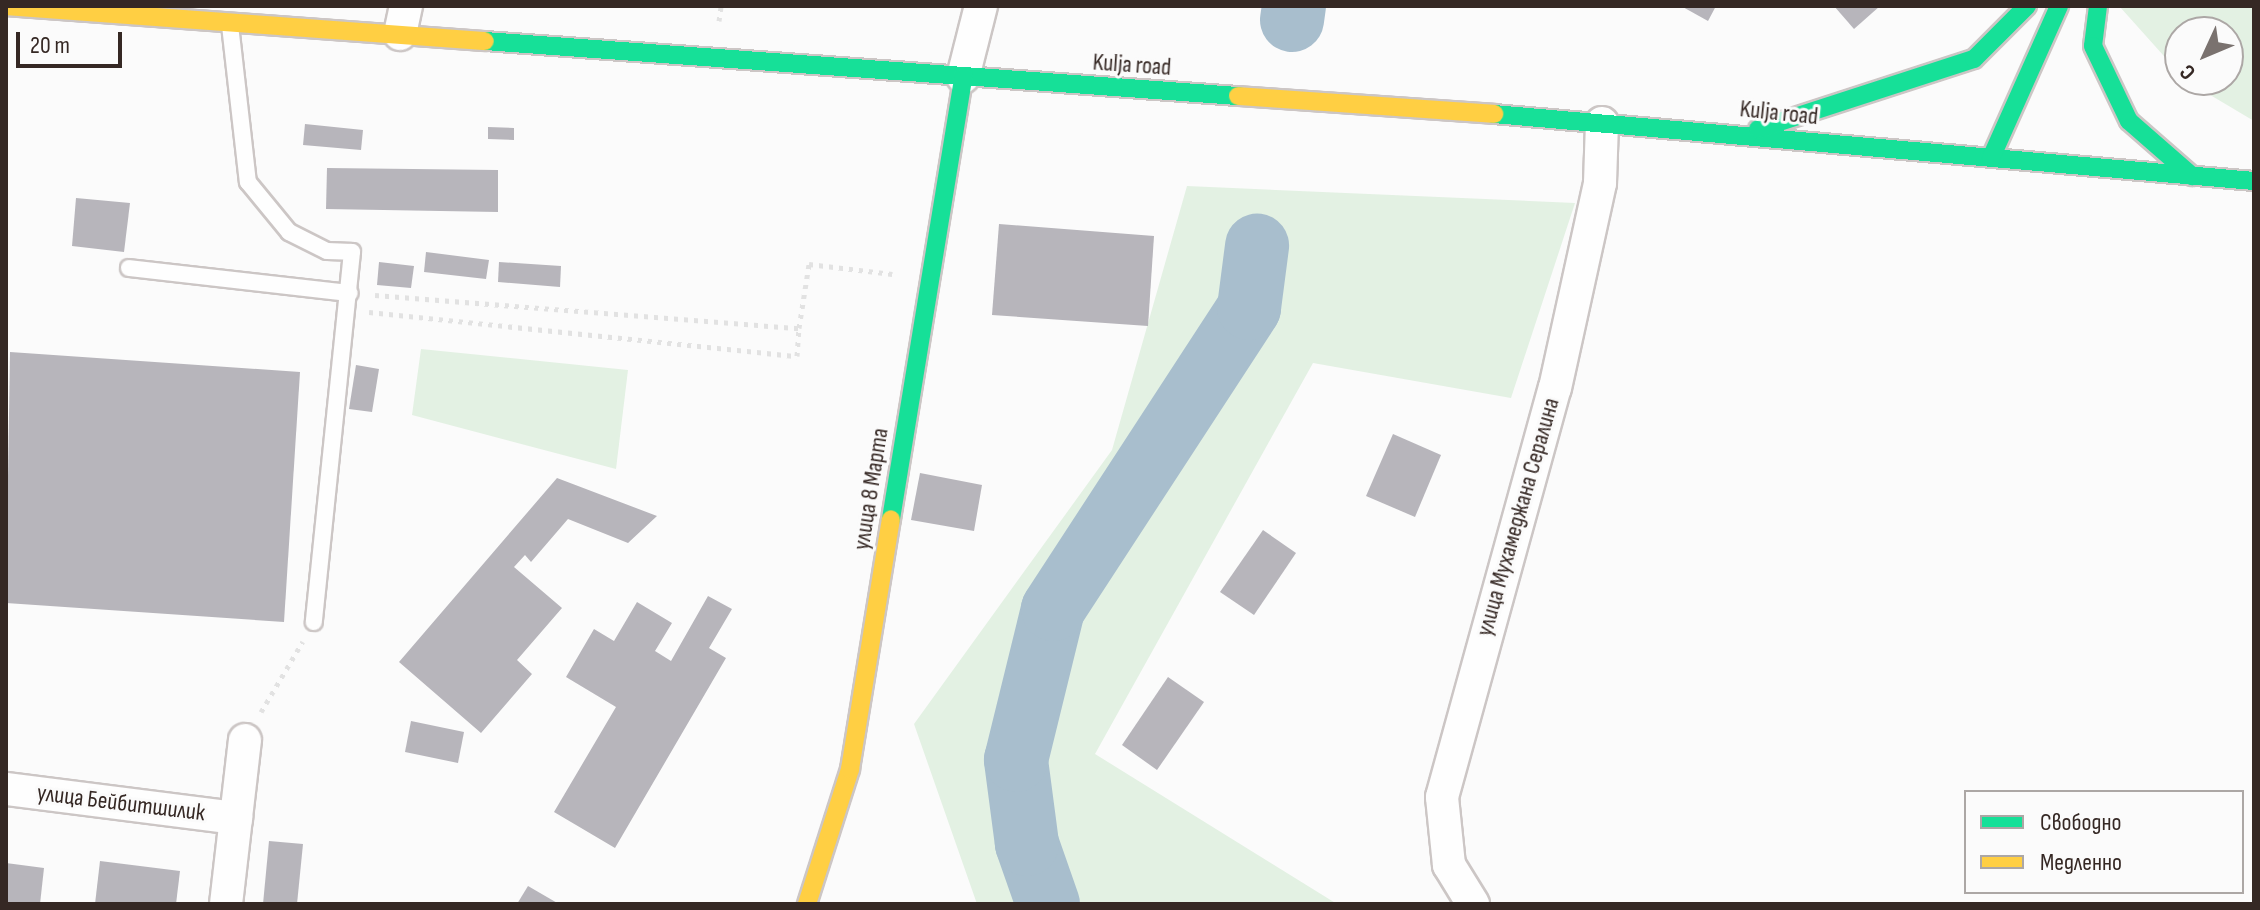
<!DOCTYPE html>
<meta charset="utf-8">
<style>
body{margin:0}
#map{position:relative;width:2260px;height:910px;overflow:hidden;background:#fbfbfb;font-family:"Sofia Sans Condensed",sans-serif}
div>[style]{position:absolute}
.green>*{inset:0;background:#e3f1e3}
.river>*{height:64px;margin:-32px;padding:0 32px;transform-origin:32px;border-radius:32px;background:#a8becd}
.building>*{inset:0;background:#b7b5bb}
.path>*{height:5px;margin-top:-2.5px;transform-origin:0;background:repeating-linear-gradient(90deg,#e2e2e2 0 4px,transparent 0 10px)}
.roads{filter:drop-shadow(2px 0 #ccc6c5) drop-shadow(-2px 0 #ccc6c5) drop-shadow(0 2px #ccc6c5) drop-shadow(0 -2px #ccc6c5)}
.lane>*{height:16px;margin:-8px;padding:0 8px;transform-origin:8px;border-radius:8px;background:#fefefe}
.street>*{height:32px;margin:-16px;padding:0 16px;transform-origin:16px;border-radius:16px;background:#fefefe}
.fast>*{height:18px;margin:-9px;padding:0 9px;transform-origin:9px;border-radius:9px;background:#16e098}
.slow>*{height:18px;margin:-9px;padding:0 9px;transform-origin:9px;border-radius:9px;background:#ffcf43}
span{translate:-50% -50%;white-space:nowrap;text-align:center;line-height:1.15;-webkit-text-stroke:6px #fbfbfb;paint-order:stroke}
.street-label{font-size:24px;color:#352824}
.frame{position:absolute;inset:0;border:8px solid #352824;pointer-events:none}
.legend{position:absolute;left:1964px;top:790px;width:280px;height:104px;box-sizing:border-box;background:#fbfbfb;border:2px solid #aca7a5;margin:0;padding:10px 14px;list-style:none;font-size:24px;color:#352824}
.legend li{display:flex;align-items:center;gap:16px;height:40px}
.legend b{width:40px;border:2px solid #aca7a5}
.north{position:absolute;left:2164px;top:16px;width:80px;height:80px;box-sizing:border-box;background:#fbfbfb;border:2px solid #aca7a5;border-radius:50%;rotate:226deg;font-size:22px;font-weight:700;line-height:32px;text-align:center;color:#352824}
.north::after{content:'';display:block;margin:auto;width:28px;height:36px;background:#7a726f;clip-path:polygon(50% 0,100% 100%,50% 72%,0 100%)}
.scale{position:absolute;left:16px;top:32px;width:106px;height:36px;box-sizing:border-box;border:4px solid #352824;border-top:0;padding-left:10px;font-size:24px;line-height:28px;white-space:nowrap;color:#352824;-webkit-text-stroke:6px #fbfbfb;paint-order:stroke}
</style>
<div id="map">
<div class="green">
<i style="clip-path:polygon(2254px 6px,2254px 121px,2185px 80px,2228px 80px,2228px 32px,2180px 32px,2180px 74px,2120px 7px)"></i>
<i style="clip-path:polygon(1187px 186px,1575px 203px,1511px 398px,1313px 363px,1095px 754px,1337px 904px,977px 904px,914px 724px,1112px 450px)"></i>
<i style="clip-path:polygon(421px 349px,628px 370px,616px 469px,412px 415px)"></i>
</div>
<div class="river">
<i style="left:1292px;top:20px;width:14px;rotate:-82deg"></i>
<i style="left:1048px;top:904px;width:64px;rotate:-109.3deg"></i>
<i style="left:1027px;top:844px;width:85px;rotate:-97.5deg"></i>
<i style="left:1016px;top:760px;width:155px;rotate:-76.2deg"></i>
<i style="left:1053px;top:609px;width:359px;rotate:-56.9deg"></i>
<i style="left:1249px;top:308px;width:63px;rotate:-82.6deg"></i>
</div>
<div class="building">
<i style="clip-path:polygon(1681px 6px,1716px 6px,1708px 21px)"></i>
<i style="clip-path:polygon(1834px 6px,1880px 6px,1854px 29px)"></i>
<i style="clip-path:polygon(305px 124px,363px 130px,361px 150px,303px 145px)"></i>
<i style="clip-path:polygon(488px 127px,514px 128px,514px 140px,488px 139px)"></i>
<i style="clip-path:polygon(327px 168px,498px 170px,498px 212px,326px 209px)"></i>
<i style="clip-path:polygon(76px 198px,130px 203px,124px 252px,72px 246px)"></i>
<i style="clip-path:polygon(999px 224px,1154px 236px,1148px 326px,992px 315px)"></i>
<i style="clip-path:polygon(426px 252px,489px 260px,486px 279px,424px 272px)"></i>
<i style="clip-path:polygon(379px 262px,414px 266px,411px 288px,377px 285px)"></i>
<i style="clip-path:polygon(499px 262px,561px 266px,560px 287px,498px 282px)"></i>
<i style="clip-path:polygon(10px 352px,300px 372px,284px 622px,6px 603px)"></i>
<i style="clip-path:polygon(356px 365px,379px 369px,372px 412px,349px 409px)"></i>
<i style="clip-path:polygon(1393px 434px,1441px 455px,1415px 517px,1366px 496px)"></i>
<i style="clip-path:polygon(920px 473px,982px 485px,974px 531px,911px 520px)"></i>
<i style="clip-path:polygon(557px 478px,657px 516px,628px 543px,568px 519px,531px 562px,525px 555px,514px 567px,562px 608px,517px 660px,532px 674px,481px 733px,399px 662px)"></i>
<i style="clip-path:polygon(1263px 530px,1296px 553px,1254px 615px,1220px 592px)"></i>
<i style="clip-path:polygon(708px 596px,732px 609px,709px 648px,726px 658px,615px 848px,554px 812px,616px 707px,566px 677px,594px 629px,614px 641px,637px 602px,672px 623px,655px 651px,671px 661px)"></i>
<i style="clip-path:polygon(1168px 677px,1204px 702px,1157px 770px,1122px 745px)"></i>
<i style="clip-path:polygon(411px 721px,464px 732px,458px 763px,405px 752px)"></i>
<i style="clip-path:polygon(269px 841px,303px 844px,297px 904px,263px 904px)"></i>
<i style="clip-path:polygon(100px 861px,180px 871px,176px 904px,95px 904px)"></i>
<i style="clip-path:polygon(6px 863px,44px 868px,40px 904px,6px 904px)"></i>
<i style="clip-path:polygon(528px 886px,559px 904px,517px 904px)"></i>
</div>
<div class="path">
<i style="left:719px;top:21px;width:15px;rotate:-82deg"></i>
<i style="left:375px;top:295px;width:425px;rotate:4.5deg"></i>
<i style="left:799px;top:328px;width:65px;rotate:-81.1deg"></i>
<i style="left:809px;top:264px;width:84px;rotate:6.9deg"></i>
<i style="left:369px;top:312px;width:430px;rotate:5.9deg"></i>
<i style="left:797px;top:356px;width:28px;rotate:-86deg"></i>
<i style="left:261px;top:712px;width:82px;rotate:-59.4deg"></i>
</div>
<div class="roads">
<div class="lane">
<i style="left:230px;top:25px;width:158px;rotate:83.5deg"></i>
<i style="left:248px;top:182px;width:65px;rotate:50.6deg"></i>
<i style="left:289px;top:232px;width:42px;rotate:26.6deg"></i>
<i style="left:327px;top:251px;width:25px;rotate:2deg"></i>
<i style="left:352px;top:252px;width:372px;rotate:95.9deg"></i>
<i style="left:129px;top:268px;width:222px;rotate:6.5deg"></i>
</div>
<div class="street">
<i style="left:400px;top:34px;width:29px;rotate:-78deg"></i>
<i style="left:963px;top:77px;width:73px;rotate:-75.8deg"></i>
<i style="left:6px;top:789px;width:232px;rotate:7.2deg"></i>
<i style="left:226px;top:904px;width:165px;rotate:-83.4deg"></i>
<i style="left:1473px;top:904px;width:46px;rotate:-121.6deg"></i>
<i style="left:1449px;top:865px;width:68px;rotate:-95.9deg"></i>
<i style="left:1442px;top:797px;width:424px;rotate:-74.6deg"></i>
<i style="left:1555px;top:388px;width:210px;rotate:-77.6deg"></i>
<i style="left:1600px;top:183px;width:60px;rotate:-88.1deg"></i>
</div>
<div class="fast">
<i style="left:2098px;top:6px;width:40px;rotate:97.1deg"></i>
<i style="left:2093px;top:46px;width:83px;rotate:64.4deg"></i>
<i style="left:2129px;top:121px;width:84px;rotate:41.1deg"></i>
<i style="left:485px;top:41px;width:755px;rotate:4.18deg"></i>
<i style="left:1494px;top:114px;width:763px;rotate:5.04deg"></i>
<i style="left:1758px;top:129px;width:227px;rotate:-18deg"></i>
<i style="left:1974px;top:59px;width:75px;rotate:-45deg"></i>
<i style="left:1991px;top:158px;width:167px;rotate:-65.9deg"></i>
<i style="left:891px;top:519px;width:448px;rotate:-80.7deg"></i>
</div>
<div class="slow">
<i style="left:6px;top:6px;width:480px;rotate:4.2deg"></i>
<i style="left:1238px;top:96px;width:257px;rotate:4deg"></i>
<i style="left:807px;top:904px;width:142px;rotate:-72.3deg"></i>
<i style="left:850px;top:769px;width:253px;rotate:-80.7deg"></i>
</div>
</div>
<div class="street-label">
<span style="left:1132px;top:65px;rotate:4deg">Kulja road</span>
<span style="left:1779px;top:113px;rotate:6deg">Kulja road</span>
<span style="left:871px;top:489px;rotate:-81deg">улица 8 Марта</span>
<span style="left:1518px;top:517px;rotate:-74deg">улица Мухамеджана Сералина</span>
<span style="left:121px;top:803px;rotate:7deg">улица Бейбитшилик</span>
</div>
<div class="frame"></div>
<ul class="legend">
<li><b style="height:10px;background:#16e098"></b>Свободно</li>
<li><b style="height:10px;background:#ffcf43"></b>Медленно</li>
</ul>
<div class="north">С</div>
<div class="scale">20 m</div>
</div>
